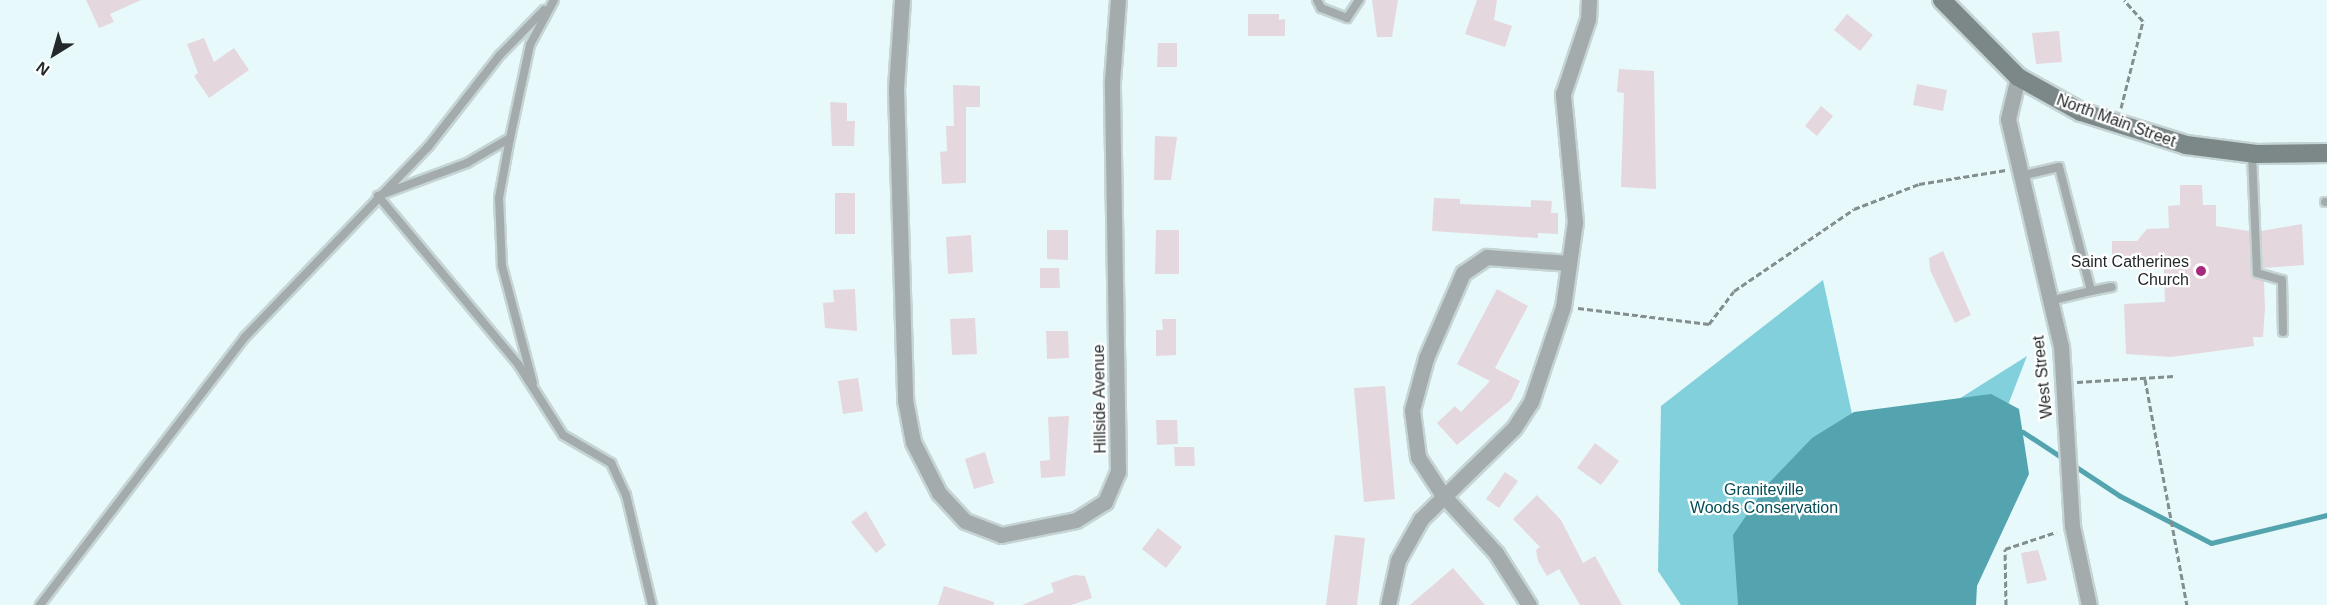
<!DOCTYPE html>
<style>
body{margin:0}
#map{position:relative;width:2327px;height:605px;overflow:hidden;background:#e8f9fb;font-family:Arial,sans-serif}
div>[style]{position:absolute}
.green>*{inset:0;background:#82d0db}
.water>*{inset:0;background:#54a4af}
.stream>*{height:5px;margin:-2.5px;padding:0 2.5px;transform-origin:2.5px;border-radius:2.5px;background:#54a4af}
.building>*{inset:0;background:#e5d7de}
.path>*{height:3px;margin-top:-1.5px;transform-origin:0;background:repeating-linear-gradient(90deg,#828e8f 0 6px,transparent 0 9px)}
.roads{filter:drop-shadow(2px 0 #c5d4d5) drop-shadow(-2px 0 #c5d4d5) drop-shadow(0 2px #c5d4d5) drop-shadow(0 -2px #c5d4d5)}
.lane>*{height:8px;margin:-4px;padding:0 4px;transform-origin:4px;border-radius:4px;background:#a4abac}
.street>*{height:15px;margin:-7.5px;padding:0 7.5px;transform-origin:7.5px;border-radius:7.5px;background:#a4abac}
.secondary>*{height:18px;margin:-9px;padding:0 9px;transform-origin:9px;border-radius:9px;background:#7c8788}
.dots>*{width:16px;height:16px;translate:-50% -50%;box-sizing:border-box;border:3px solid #fff;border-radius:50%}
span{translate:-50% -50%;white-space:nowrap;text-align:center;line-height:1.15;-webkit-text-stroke:4.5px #fff;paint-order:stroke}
.street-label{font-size:16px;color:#23292a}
.poi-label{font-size:16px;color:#23292a}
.right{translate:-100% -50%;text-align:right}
.park-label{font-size:16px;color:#024e56}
.north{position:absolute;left:24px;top:24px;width:60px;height:60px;-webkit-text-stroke:4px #fff;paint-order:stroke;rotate:217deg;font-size:16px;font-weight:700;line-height:24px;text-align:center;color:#23292a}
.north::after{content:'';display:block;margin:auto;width:21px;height:27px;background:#23292a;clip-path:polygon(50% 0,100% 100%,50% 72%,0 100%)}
</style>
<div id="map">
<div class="green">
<i style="clip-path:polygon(1823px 280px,1862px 460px,2027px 356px,1940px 581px,1946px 605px,1681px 605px,1658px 571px,1661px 406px)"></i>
</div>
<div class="water">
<i style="clip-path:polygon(1991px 394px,2019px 409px,2029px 474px,1977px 586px,1976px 605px,1738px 605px,1733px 535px,1767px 485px,1812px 438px,1854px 412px)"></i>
</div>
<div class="stream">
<i style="left:2023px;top:432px;width:116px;rotate:33.4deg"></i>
<i style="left:2120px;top:496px;width:102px;rotate:27.3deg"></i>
<i style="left:2211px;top:543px;width:119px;rotate:-13.6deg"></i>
</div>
<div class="building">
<i style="clip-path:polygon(86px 0,141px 0,110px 14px,114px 22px,99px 28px)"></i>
<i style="clip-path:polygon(1372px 0,1398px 0,1392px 37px,1377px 37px)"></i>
<i style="clip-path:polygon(1477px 0,1497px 0,1494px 20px,1512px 26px,1505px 47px,1465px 34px)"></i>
<i style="clip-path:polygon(1248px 14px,1279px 14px,1279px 20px,1285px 19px,1285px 36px,1248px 36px)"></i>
<i style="clip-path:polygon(1847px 14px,1873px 35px,1860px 51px,1834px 30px)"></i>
<i style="clip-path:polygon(2059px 31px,2062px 62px,2036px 64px,2032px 33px)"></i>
<i style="clip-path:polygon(204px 38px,214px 62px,234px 48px,249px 70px,209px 98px,194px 76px,198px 73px,187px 44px)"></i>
<i style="clip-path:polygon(1158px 43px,1177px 43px,1177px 67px,1157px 67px)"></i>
<i style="clip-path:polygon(1619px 69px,1654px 71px,1656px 189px,1621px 187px,1624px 93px,1617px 92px)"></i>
<i style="clip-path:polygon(1917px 84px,1947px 90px,1943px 111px,1913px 105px)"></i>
<i style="clip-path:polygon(953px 85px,980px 86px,980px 107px,966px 107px,966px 183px,942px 184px,940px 152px,947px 151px,946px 126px,954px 126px)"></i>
<i style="clip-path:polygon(830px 102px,847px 103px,847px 121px,855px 121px,854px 146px,832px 146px)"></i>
<i style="clip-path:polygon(1821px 106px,1833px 116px,1817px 136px,1805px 126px)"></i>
<i style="clip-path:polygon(1155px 136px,1177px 137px,1171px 180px,1154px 180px)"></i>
<i style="clip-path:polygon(2180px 185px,2202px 185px,2203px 205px,2216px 205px,2216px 226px,2249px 231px,2251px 274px,2264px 281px,2265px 308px,2263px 337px,2253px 337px,2254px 346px,2171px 357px,2126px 354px,2124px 304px,2165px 302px,2164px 268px,2147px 269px,2138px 258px,2112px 259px,2112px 241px,2137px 241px,2147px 229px,2169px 228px,2168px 206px,2180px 205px)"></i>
<i style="clip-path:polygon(835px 193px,855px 193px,855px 234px,835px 234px)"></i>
<i style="clip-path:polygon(1434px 198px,1460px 199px,1460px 204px,1531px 207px,1531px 200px,1552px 201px,1551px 213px,1558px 213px,1558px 234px,1538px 233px,1538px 238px,1432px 231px)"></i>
<i style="clip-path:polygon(2302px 224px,2304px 265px,2263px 268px,2261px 231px)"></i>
<i style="clip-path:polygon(1047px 230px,1068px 230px,1068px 260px,1047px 259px)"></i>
<i style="clip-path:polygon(1156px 230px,1179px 230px,1179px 274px,1155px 274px)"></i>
<i style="clip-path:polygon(971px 235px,973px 272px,948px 274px,946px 237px)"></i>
<i style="clip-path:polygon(1943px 251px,1971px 315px,1955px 323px,1930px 270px,1929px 258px)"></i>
<i style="clip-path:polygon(1040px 268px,1059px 268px,1060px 288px,1040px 288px)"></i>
<i style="clip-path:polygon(855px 289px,857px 331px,825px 328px,823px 303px,834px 302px,833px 290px)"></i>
<i style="clip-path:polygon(1497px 289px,1528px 306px,1495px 368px,1520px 381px,1511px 400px,1457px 445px,1437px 423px,1455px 406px,1461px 412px,1490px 381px,1457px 364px)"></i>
<i style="clip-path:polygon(975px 318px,977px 354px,952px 355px,950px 319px)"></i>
<i style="clip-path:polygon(1162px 319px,1176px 319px,1176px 355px,1156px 356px,1156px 330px,1163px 330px)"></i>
<i style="clip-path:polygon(1046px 331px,1068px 331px,1069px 358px,1047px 359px)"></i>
<i style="clip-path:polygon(858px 378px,863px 411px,843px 414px,838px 381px)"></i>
<i style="clip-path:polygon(1385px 386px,1395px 499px,1364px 502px,1354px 388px)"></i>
<i style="clip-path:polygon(1069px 416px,1065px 476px,1041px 478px,1040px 461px,1050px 460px,1048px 417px)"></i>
<i style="clip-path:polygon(1156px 420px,1177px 420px,1178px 444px,1157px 445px)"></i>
<i style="clip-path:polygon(1595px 443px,1619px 461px,1601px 485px,1577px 468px)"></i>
<i style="clip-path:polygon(1174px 447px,1194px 447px,1195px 466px,1175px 466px)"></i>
<i style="clip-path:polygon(985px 452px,994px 483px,974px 489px,965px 459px)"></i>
<i style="clip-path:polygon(1505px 472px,1518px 481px,1499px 508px,1486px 499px)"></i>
<i style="clip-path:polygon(1537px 495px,1561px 520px,1583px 563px,1595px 556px,1622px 605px,1580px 605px,1559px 569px,1547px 576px,1538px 561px,1536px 550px,1540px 547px,1513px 519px)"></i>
<i style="clip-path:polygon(866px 511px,886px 545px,876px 553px,851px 522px)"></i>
<i style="clip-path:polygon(1158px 528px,1182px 547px,1166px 568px,1142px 549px)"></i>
<i style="clip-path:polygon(1335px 535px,1365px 538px,1357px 605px,1326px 605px)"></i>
<i style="clip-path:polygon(2038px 550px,2047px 580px,2027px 584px,2021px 553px)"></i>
<i style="clip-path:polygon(1453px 568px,1485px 605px,1410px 605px)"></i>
<i style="clip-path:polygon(1074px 575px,1085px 576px,1092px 598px,1071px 605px,1022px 605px,1054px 592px,1051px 583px)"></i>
<i style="clip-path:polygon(944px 586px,994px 602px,994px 605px,938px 605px)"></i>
</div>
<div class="path">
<i style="left:2121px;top:108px;width:90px;rotate:-75.8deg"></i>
<i style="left:2143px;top:21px;width:28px;rotate:-132deg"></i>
<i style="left:1578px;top:308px;width:132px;rotate:7deg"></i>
<i style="left:1709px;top:324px;width:41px;rotate:-52.9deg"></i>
<i style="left:1734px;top:291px;width:145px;rotate:-34.3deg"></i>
<i style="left:1854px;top:209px;width:70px;rotate:-21deg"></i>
<i style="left:1919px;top:184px;width:88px;rotate:-9.1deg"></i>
<i style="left:2145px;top:379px;width:230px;rotate:79.5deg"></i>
<i style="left:2077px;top:382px;width:97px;rotate:-3.5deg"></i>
<i style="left:2006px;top:605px;width:56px;rotate:-91deg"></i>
<i style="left:2005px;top:549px;width:54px;rotate:-18.4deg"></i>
</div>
<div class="roads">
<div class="lane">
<i style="left:554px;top:0;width:51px;rotate:118.1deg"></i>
<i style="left:530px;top:45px;width:95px;rotate:102.1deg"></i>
<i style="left:510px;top:138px;width:50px;rotate:149.8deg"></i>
<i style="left:467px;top:163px;width:95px;rotate:159.7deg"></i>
<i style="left:378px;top:196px;width:219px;rotate:50.2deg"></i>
<i style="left:518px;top:364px;width:84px;rotate:57.6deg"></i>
<i style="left:563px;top:435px;width:56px;rotate:30.3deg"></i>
<i style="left:611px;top:463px;width:35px;rotate:65deg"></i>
<i style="left:626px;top:495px;width:113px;rotate:76.7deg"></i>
<i style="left:1317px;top:0;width:9px;rotate:63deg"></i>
<i style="left:1321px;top:8px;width:28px;rotate:21deg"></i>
<i style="left:1347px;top:18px;width:22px;rotate:-56deg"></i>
<i style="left:510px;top:138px;width:61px;rotate:100.4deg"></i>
<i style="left:499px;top:198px;width:68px;rotate:87.5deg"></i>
<i style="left:502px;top:266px;width:121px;rotate:75.2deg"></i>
<i style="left:2252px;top:154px;width:119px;rotate:87.6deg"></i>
<i style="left:2257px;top:273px;width:26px;rotate:16deg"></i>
<i style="left:2282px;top:280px;width:52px;rotate:88.9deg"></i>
<i style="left:2020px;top:176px;width:40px;rotate:-13deg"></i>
<i style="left:2059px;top:167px;width:128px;rotate:75.5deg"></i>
<i style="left:2091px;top:291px;width:42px;rotate:166.3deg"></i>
<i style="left:2325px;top:202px;width:2px"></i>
<i style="left:2091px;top:291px;width:21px;rotate:-11deg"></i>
<i style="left:40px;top:605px;width:337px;rotate:-52.6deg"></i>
<i style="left:245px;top:337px;width:264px;rotate:-46.1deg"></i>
<i style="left:428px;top:147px;width:117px;rotate:-52deg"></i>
<i style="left:500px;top:55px;width:63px;rotate:-45.6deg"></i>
</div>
<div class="street">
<i style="left:902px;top:0;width:89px;rotate:93.9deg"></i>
<i style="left:896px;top:89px;width:311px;rotate:88.3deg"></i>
<i style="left:905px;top:400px;width:43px;rotate:79.2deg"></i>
<i style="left:913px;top:442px;width:57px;rotate:63deg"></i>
<i style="left:939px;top:493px;width:38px;rotate:47deg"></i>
<i style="left:965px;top:521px;width:39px;rotate:21deg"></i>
<i style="left:1001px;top:535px;width:76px;rotate:-11.3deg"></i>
<i style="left:1076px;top:520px;width:34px;rotate:-32deg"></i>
<i style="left:1105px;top:502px;width:33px;rotate:-67deg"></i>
<i style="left:1118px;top:472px;width:391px;rotate:-90.9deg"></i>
<i style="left:1112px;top:81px;width:81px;rotate:-85.8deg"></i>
<i style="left:2018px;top:77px;width:43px;rotate:103.4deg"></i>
<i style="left:2008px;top:119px;width:233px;rotate:76.9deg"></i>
<i style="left:2061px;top:346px;width:180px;rotate:86.5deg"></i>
<i style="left:2072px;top:526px;width:81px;rotate:77.9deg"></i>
<i style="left:1388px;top:605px;width:46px;rotate:-77.5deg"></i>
<i style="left:1398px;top:560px;width:47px;rotate:-60.7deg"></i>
<i style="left:1421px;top:519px;width:130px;rotate:-44.4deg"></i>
<i style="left:1514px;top:428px;width:31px;rotate:-57deg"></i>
<i style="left:1531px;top:402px;width:100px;rotate:-71.4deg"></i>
<i style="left:1563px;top:307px;width:86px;rotate:-82deg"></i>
<i style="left:1575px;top:222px;width:129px;rotate:-95.4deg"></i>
<i style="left:1563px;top:94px;width:79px;rotate:-71.6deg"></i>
<i style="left:1588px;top:19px;width:19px;rotate:-87deg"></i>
<i style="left:1529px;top:605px;width:62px;rotate:-122.4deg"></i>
<i style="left:1496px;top:553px;width:80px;rotate:-132.5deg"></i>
<i style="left:1442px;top:494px;width:44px;rotate:-123deg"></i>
<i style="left:1418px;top:457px;width:47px;rotate:-97.3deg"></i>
<i style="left:1412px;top:410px;width:54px;rotate:-74.9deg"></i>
<i style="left:1426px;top:358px;width:93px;rotate:-66.5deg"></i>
<i style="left:1463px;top:273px;width:29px;rotate:-34deg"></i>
<i style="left:1487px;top:257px;width:82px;rotate:4.2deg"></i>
</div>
<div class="secondary">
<i style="left:1942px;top:0;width:108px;rotate:45.4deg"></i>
<i style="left:2018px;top:77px;width:72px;rotate:29.1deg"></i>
<i style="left:2081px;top:112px;width:110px;rotate:17.4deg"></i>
<i style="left:2186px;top:145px;width:71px;rotate:7.3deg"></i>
<i style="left:2256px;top:154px;width:71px;rotate:-0.8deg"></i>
</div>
</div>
<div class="dots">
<i style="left:2201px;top:271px;background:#a5297d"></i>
</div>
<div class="street-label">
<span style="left:2116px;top:121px;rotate:20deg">North Main Street</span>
<span style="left:2043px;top:377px;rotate:-96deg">West Street</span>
<span style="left:1100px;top:399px;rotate:-91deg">Hillside Avenue</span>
</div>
<div class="poi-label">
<span class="right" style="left:2189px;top:271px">Saint Catherines<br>Church</span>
</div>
<div class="park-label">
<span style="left:1764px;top:499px">Graniteville<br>Woods Conservation</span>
</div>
<div class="north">N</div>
</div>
